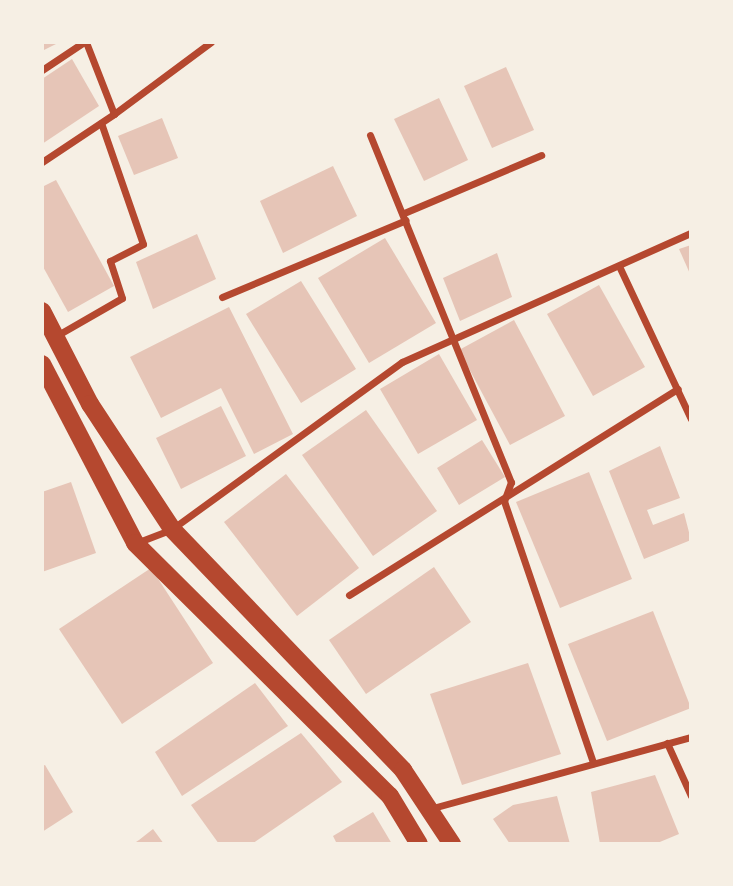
<!DOCTYPE html>
<style>
body{margin:0}
#map{position:relative;width:733px;height:886px;overflow:hidden;background:#f6efe4;font-family:"Noto Serif",serif}
div>[style]{position:absolute}
.building>*{inset:0;background:#e6c5b7}
.minor>*{height:7px;margin:-3.5px;padding:0 3.5px;transform-origin:3.5px;border-radius:3.5px;background:#b5482f}
.primary>*{height:18px;margin:-9px;padding:0 9px;transform-origin:9px;border-radius:9px;background:#b5482f}
span{translate:-50% -50%;white-space:nowrap;text-align:center;line-height:1.15;-webkit-text-stroke:7px #f6efe4;paint-order:stroke}
.frame{position:absolute;inset:0;border:44px solid #f6efe4;pointer-events:none}
</style>
<div id="map">
<div class="building">
<i style="clip-path:polygon(42px 42px,60px 42px,42px 51px)"></i>
<i style="clip-path:polygon(72px 59px,99px 106px,42px 144px,42px 79px)"></i>
<i style="clip-path:polygon(506px 67px,534px 130px,492px 148px,464px 86px)"></i>
<i style="clip-path:polygon(439px 98px,468px 160px,424px 181px,394px 119px)"></i>
<i style="clip-path:polygon(162px 118px,178px 158px,134px 175px,118px 136px)"></i>
<i style="clip-path:polygon(333px 166px,357px 216px,283px 253px,260px 201px)"></i>
<i style="clip-path:polygon(56px 180px,114px 286px,68px 312px,42px 265px,42px 187px)"></i>
<i style="clip-path:polygon(197px 234px,216px 279px,153px 309px,136px 262px)"></i>
<i style="clip-path:polygon(385px 238px,436px 323px,369px 363px,318px 278px)"></i>
<i style="clip-path:polygon(691px 245px,691px 276px,679px 249px)"></i>
<i style="clip-path:polygon(497px 253px,512px 297px,460px 321px,443px 278px)"></i>
<i style="clip-path:polygon(301px 281px,356px 369px,301px 403px,246px 314px)"></i>
<i style="clip-path:polygon(599px 285px,645px 367px,593px 396px,547px 314px)"></i>
<i style="clip-path:polygon(229px 307px,293px 434px,254px 454px,221px 388px,161px 418px,130px 357px)"></i>
<i style="clip-path:polygon(514px 320px,565px 416px,510px 445px,459px 350px)"></i>
<i style="clip-path:polygon(439px 354px,477px 420px,418px 454px,380px 389px)"></i>
<i style="clip-path:polygon(221px 406px,246px 456px,181px 489px,156px 438px)"></i>
<i style="clip-path:polygon(366px 410px,437px 511px,373px 556px,302px 455px)"></i>
<i style="clip-path:polygon(482px 440px,505px 477px,459px 505px,437px 468px)"></i>
<i style="clip-path:polygon(660px 446px,680px 498px,647px 510px,653px 525px,684px 513px,691px 540px,644px 559px,609px 471px)"></i>
<i style="clip-path:polygon(589px 472px,632px 579px,560px 608px,516px 502px)"></i>
<i style="clip-path:polygon(286px 474px,359px 568px,297px 616px,224px 522px)"></i>
<i style="clip-path:polygon(71px 482px,96px 553px,42px 572px,42px 492px)"></i>
<i style="clip-path:polygon(434px 567px,471px 622px,366px 694px,329px 640px)"></i>
<i style="clip-path:polygon(151px 568px,213px 663px,122px 724px,59px 629px)"></i>
<i style="clip-path:polygon(653px 611px,691px 708px,607px 741px,568px 644px)"></i>
<i style="clip-path:polygon(528px 663px,561px 754px,462px 785px,430px 694px)"></i>
<i style="clip-path:polygon(255px 683px,288px 726px,182px 796px,155px 752px)"></i>
<i style="clip-path:polygon(301px 733px,342px 782px,252px 844px,219px 844px,191px 805px)"></i>
<i style="clip-path:polygon(45px 765px,73px 812px,42px 832px,42px 766px)"></i>
<i style="clip-path:polygon(655px 775px,679px 834px,655px 844px,600px 844px,591px 792px)"></i>
<i style="clip-path:polygon(557px 796px,570px 844px,510px 844px,493px 819px,513px 805px)"></i>
<i style="clip-path:polygon(373px 812px,392px 844px,337px 844px,333px 836px)"></i>
<i style="clip-path:polygon(153px 829px,164px 844px,133px 844px,139px 840px)"></i>
</div>
<div class="minor">
<i style="left:42px;top:70px;width:50px;rotate:-33.7deg"></i>
<i style="left:114px;top:114px;width:121px;rotate:-36.6deg"></i>
<i style="left:370px;top:135px;width:375px;rotate:67.9deg"></i>
<i style="left:511px;top:482px;width:20px;rotate:110deg"></i>
<i style="left:504px;top:501px;width:277px;rotate:71.2deg"></i>
<i style="left:42px;top:162px;width:87px;rotate:-33.7deg"></i>
<i style="left:114px;top:114px;width:77px;rotate:-111.3deg"></i>
<i style="left:404px;top:213px;width:149px;rotate:-22.9deg"></i>
<i style="left:619px;top:266px;width:169px;rotate:64.8deg"></i>
<i style="left:222px;top:297px;width:199px;rotate:-22.7deg"></i>
<i style="left:56px;top:336px;width:76px;rotate:-29.9deg"></i>
<i style="left:122px;top:298px;width:39px;rotate:-108deg"></i>
<i style="left:110px;top:261px;width:37px;rotate:-27deg"></i>
<i style="left:143px;top:244px;width:128px;rotate:-109.1deg"></i>
<i style="left:136px;top:543px;width:39px;rotate:-21deg"></i>
<i style="left:172px;top:529px;width:284px;rotate:-36deg"></i>
<i style="left:402px;top:362px;width:316px;rotate:-24.1deg"></i>
<i style="left:349px;top:595px;width:388px;rotate:-32.1deg"></i>
<i style="left:667px;top:743px;width:58px;rotate:65.6deg"></i>
<i style="left:429px;top:809px;width:272px;rotate:-15.4deg"></i>
</div>
<div class="primary">
<i style="left:42px;top:311px;width:105px;rotate:62.7deg"></i>
<i style="left:90px;top:404px;width:149px;rotate:56.7deg"></i>
<i style="left:172px;top:529px;width:334px;rotate:46.2deg"></i>
<i style="left:403px;top:770px;width:89px;rotate:56.5deg"></i>
<i style="left:42px;top:364px;width:202px;rotate:62.5deg"></i>
<i style="left:135px;top:543px;width:359px;rotate:44.8deg"></i>
<i style="left:390px;top:796px;width:56px;rotate:58.9deg"></i>
</div>
<div class="frame"></div>
</div>
